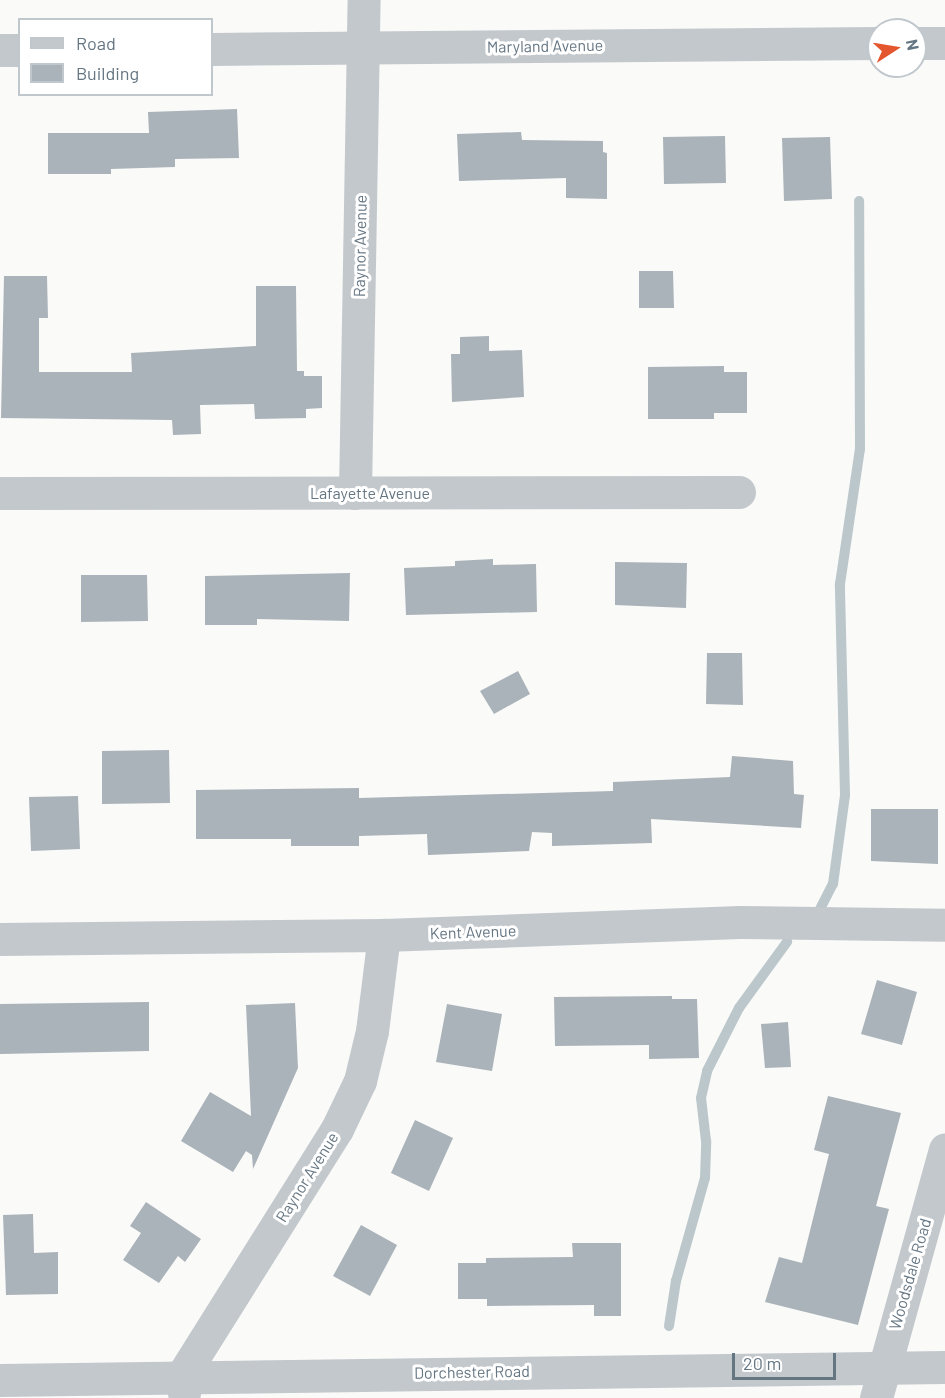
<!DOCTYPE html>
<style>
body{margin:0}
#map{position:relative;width:945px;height:1398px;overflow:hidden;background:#fafaf8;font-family:Barlow,sans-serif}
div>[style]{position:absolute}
.stream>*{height:10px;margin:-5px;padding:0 5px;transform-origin:5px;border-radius:5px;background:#bbc7cb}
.building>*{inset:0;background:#aab3b9}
.street>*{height:33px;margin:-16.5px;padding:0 16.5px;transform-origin:16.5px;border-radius:16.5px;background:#c3c8cc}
span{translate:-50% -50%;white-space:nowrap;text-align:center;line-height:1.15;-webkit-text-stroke:6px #fff;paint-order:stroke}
.street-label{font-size:16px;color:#657683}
.legend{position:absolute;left:18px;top:18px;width:195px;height:78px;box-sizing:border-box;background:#fff;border:2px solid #c1c8cd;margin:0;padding:8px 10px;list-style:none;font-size:18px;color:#657683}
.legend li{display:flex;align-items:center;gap:12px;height:30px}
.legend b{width:30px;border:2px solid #c1c8cd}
.north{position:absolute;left:867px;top:18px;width:60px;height:60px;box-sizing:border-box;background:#fff;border:2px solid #c1c8cd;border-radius:50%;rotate:78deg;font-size:16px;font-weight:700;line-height:24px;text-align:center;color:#657683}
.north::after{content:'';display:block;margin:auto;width:21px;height:27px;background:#e4572e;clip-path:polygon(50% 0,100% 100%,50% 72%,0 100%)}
.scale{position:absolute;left:732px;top:1353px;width:104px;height:27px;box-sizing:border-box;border:3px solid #657683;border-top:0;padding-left:8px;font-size:18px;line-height:21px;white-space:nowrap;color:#657683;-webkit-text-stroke:4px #fff;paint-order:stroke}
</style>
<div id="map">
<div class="stream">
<i style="left:819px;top:911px;width:30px;rotate:-63deg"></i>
<i style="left:833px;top:884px;width:90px;rotate:-82.3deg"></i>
<i style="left:845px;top:795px;width:211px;rotate:-91.4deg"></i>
<i style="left:840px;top:584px;width:136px;rotate:-81.6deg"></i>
<i style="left:860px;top:449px;width:248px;rotate:-90.2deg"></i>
<i style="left:669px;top:1326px;width:46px;rotate:-81.2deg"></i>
<i style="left:676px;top:1281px;width:107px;rotate:-74.3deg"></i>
<i style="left:705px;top:1178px;width:37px;rotate:-88deg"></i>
<i style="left:706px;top:1141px;width:43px;rotate:-96.6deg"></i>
<i style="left:701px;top:1098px;width:28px;rotate:-77deg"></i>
<i style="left:707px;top:1071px;width:71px;rotate:-63.1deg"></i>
<i style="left:739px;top:1008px;width:82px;rotate:-54deg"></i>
</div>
<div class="building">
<i style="clip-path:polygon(237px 109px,239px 158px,175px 159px,175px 167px,111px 169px,111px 174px,48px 174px,48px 133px,149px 133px,148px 112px)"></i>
<i style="clip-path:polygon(521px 132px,522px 140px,603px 141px,603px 152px,607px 153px,607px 199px,566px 198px,566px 178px,459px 181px,457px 134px)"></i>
<i style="clip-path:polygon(725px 136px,726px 183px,664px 184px,663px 137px)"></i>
<i style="clip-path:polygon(830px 137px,832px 199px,784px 201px,782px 138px)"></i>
<i style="clip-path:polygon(639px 271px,673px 271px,674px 308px,639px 308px)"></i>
<i style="clip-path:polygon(4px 276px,47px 276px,48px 318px,39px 318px,39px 372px,132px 372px,131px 353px,256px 346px,256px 286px,296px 286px,297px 371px,304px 371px,304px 376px,322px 376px,322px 408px,306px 409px,306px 418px,255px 419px,254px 404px,200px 405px,201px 434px,173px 435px,172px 420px,1px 418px)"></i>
<i style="clip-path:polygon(489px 336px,489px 351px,522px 350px,524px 397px,452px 402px,451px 354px,460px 354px,460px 337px)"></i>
<i style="clip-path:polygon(724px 366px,724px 372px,747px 372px,747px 413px,714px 413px,714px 419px,648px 419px,648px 367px)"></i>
<i style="clip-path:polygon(493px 559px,493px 565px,536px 564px,537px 612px,406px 615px,404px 568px,455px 566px,455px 561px)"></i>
<i style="clip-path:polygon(615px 562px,687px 563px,686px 608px,615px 605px)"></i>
<i style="clip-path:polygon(350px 573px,349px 621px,257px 619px,257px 625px,205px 625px,205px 576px)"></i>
<i style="clip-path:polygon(81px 575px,147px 575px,148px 621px,81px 622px)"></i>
<i style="clip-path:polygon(707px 653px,742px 653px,743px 705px,706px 704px)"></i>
<i style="clip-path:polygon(518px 671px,530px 694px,494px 714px,480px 691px)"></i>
<i style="clip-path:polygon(169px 750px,170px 803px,102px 804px,102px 751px)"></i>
<i style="clip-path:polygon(732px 756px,793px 761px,794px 794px,804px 795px,801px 828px,651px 819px,652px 843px,552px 846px,552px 833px,532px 832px,529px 851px,428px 855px,427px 834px,359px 836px,359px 846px,291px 846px,291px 839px,196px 839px,196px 790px,359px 788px,359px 798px,613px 791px,613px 782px,730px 777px)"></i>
<i style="clip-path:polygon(78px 796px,80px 849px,31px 851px,29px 797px)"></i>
<i style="clip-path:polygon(871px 809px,938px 809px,938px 864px,871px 861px)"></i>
<i style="clip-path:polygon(877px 980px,917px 992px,902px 1045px,861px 1034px)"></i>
<i style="clip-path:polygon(672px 996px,672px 999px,697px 999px,699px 1058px,649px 1059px,649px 1045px,555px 1046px,554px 997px)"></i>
<i style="clip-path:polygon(149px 1002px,149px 1051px,0 1054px,0 1004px)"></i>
<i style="clip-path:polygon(295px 1003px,298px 1068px,253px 1169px,252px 1155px,246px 1151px,233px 1172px,181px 1141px,210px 1092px,251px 1116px,246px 1005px)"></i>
<i style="clip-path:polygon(447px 1004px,502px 1014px,492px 1071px,436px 1062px)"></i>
<i style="clip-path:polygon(788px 1022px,791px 1067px,765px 1068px,761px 1024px)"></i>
<i style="clip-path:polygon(828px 1096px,901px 1113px,876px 1206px,889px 1209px,858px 1325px,765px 1302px,779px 1257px,802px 1263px,829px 1154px,814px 1150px)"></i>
<i style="clip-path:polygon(415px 1120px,453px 1138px,429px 1191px,391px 1173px)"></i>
<i style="clip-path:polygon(146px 1202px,201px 1239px,185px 1262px,178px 1256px,159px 1283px,123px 1260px,141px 1233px,130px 1226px)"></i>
<i style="clip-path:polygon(33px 1214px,34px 1253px,58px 1252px,58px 1294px,6px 1295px,3px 1215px)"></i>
<i style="clip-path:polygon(361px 1225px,397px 1245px,370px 1296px,333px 1276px)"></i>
<i style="clip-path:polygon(572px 1243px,621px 1243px,621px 1316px,594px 1316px,594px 1305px,487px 1306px,487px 1299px,458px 1299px,458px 1263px,486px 1263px,486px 1258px,573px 1257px)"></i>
</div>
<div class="street">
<i style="left:915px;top:43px;width:30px"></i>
<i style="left:212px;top:49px;width:667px;rotate:-0.52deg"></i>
<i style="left:0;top:50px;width:20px"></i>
<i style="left:0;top:493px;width:739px;rotate:-0.08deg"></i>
<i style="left:355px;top:493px;width:493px;rotate:-89deg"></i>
<i style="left:0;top:939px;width:384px;rotate:-0.6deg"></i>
<i style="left:384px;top:935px;width:356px;rotate:-2.1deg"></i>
<i style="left:740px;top:922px;width:205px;rotate:0.8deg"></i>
<i style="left:0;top:1380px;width:945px;rotate:-0.79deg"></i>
<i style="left:184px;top:1393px;width:17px;rotate:-97deg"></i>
<i style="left:182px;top:1376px;width:292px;rotate:-57.9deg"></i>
<i style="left:337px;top:1129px;width:53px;rotate:-64.4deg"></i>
<i style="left:360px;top:1081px;width:51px;rotate:-76.5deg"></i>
<i style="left:372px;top:1031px;width:97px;rotate:-82.9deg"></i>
<i style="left:876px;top:1398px;width:258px;rotate:-74.5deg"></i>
</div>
<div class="street-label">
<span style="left:545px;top:46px;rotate:-1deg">Maryland Avenue</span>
<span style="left:360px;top:246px;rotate:-89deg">Raynor Avenue</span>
<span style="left:370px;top:493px">Lafayette Avenue</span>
<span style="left:473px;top:932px;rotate:-2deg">Kent Avenue</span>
<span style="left:307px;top:1177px;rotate:-58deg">Raynor Avenue</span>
<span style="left:910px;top:1274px;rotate:-74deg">Woodsdale Road</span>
<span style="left:472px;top:1372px;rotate:-1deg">Dorchester Road</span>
</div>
<ul class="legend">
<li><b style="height:8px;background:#c3c8cc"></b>Road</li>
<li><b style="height:16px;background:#aab3b9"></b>Building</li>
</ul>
<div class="north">N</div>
<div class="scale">20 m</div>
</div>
